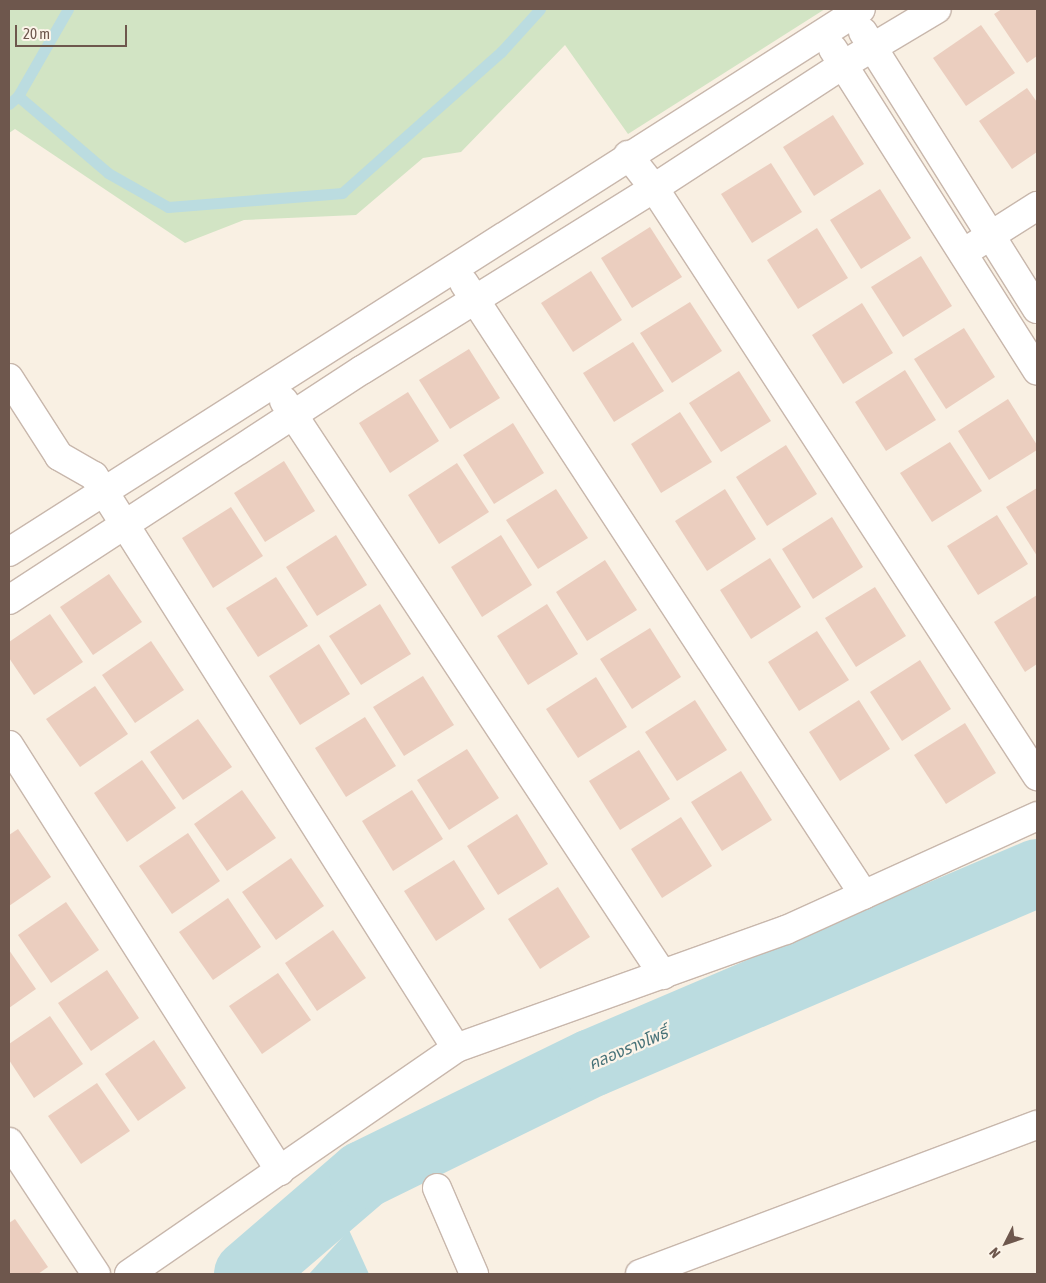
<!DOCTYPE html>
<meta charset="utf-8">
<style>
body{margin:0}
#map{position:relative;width:1046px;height:1283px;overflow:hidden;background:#f9f0e3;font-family:"Asap Condensed","Noto Sans Thai",sans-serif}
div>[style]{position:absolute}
.green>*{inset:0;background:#d2e4c4}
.water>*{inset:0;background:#bbdce0}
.stream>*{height:11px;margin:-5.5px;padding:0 5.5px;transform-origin:5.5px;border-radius:5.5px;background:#bbdce0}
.river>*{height:68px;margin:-34px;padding:0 34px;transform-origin:34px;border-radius:34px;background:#bbdce0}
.building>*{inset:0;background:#ebcebf}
.roads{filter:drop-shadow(1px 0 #c8b7ac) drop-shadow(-1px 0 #c8b7ac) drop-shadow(0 1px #c8b7ac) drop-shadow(0 -1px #c8b7ac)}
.minor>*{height:28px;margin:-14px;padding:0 14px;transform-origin:14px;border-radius:14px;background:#fff}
span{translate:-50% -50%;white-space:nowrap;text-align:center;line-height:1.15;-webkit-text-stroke:4.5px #fcf4e9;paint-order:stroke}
.water-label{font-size:16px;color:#477278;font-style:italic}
.frame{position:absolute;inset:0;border:10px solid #6e574d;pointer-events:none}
.north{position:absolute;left:981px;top:1218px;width:50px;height:50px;-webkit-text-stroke:4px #fcf4e9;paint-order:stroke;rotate:229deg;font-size:14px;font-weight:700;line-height:20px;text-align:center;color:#6e574d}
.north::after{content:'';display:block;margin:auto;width:18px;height:22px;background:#6e574d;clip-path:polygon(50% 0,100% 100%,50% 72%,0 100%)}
.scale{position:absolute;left:15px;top:25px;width:112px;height:22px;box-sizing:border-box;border:2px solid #6e574d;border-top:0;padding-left:6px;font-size:15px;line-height:18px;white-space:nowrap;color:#6e574d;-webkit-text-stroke:4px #fcf4e9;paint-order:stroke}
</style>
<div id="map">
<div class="green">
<i style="clip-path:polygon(9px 9px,825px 9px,628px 134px,565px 45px,461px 152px,423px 158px,356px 215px,244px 220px,185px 243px,15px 129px,9px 133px)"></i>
</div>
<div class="water">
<i style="clip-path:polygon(349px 1230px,369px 1274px,309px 1274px)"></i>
</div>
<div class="stream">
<i style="left:18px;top:96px;width:118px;rotate:40.5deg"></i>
<i style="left:108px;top:173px;width:69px;rotate:29.5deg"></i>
<i style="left:168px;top:207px;width:175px;rotate:-4.6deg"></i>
<i style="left:342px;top:193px;width:213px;rotate:-41.6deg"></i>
<i style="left:501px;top:52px;width:58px;rotate:-47.8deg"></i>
<i style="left:9px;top:104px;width:12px;rotate:-42deg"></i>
<i style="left:18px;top:96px;width:100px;rotate:-60.1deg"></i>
</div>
<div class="river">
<i style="left:248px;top:1274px;width:152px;rotate:-40.7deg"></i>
<i style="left:363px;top:1175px;width:255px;rotate:-26.1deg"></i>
<i style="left:592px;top:1063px;width:484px;rotate:-23.1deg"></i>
</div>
<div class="building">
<i style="clip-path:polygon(1002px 9px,1037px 9px,1037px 56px,1027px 63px,994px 14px)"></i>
<i style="clip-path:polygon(981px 25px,1015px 73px,966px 106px,933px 58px)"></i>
<i style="clip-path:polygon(1027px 88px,1037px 102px,1037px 152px,1012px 169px,979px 121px)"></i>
<i style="clip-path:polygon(833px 115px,864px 164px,814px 196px,783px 147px)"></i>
<i style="clip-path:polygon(771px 163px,802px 212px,752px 243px,721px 194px)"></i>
<i style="clip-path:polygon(880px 189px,911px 238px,861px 269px,830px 220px)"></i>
<i style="clip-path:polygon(650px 227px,682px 277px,632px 308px,601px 258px)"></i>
<i style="clip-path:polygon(817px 228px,848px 278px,798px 309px,767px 260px)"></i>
<i style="clip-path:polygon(921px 256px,952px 306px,903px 337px,871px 287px)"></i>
<i style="clip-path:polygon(591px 271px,622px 320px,573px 352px,541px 303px)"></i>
<i style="clip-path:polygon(690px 302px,722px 351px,672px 383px,640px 333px)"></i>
<i style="clip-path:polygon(862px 303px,893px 353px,843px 384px,812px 335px)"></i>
<i style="clip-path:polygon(964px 328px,995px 377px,946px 409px,914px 359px)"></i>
<i style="clip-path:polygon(633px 342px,664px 391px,614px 422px,583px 373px)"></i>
<i style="clip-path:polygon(469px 349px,500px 398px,450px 429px,419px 380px)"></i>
<i style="clip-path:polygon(905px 370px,936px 420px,886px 451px,855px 402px)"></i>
<i style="clip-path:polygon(739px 371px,771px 421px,721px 452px,689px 403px)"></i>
<i style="clip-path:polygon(408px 392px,439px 441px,390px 473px,359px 423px)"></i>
<i style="clip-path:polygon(1008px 399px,1037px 445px,1037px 450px,989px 480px,958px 431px)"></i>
<i style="clip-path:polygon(680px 412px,712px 462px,661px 493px,631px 444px)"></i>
<i style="clip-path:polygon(513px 423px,544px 473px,494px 504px,463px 455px)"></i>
<i style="clip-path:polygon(950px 442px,982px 491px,932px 522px,900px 473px)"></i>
<i style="clip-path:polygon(786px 445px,817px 494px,767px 526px,736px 477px)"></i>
<i style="clip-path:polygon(284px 461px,315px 511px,265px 542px,234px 493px)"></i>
<i style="clip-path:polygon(457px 463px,489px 512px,439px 544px,408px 495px)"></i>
<i style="clip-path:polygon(1037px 488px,1037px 556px,1006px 507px)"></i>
<i style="clip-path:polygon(556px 489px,588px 538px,538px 569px,506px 520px)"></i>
<i style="clip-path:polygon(725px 489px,756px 539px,707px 571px,675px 521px)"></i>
<i style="clip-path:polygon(231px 507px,263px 556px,213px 588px,182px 538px)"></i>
<i style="clip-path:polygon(997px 515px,1028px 564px,978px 595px,947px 546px)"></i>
<i style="clip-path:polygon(832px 517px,863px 567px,813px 599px,782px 549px)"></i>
<i style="clip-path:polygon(336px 535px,367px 585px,317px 616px,286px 567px)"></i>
<i style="clip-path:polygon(501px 535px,532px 585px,482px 617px,451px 567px)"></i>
<i style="clip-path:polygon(770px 558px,801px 607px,751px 639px,720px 590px)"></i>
<i style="clip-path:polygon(605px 560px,637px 610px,587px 641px,556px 592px)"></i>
<i style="clip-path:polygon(109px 574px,142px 622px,93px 655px,60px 607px)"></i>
<i style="clip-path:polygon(276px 577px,308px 626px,258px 657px,226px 608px)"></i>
<i style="clip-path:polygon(875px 587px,906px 636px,856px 667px,825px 618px)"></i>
<i style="clip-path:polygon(1037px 595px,1037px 664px,1025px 672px,994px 622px)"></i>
<i style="clip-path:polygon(380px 604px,411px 654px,361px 685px,329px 636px)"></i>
<i style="clip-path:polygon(547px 604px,578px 654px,528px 685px,497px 636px)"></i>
<i style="clip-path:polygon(50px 614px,83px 662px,34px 695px,9px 658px,9px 642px)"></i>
<i style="clip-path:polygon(650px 628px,681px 677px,632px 709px,600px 659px)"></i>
<i style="clip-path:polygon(817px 631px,849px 680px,799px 711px,768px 662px)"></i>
<i style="clip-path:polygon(151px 641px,184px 690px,135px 723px,102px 675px)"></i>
<i style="clip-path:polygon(319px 644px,350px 694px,300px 725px,269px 676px)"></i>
<i style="clip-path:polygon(920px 660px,951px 709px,902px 741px,870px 692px)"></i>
<i style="clip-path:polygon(423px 676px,454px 725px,404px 756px,373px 707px)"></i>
<i style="clip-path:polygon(596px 677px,627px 727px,578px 758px,546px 709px)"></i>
<i style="clip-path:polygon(95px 686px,128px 734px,80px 767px,46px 719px)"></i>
<i style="clip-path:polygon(695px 700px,727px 750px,677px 781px,645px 732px)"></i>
<i style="clip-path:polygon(859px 700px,890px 749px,840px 781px,809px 732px)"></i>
<i style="clip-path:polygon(365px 717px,396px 766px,346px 797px,315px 748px)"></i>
<i style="clip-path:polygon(198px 719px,232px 767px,183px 800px,150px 752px)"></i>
<i style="clip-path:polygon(965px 723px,996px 773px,946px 804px,914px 755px)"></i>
<i style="clip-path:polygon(467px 749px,499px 798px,449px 830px,417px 780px)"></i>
<i style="clip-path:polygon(639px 750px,670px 799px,620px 830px,589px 781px)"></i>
<i style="clip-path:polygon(142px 760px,176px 808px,127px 842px,94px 793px)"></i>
<i style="clip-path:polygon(741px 771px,772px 820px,722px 851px,691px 802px)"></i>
<i style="clip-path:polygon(242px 790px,276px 838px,227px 871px,194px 824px)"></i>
<i style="clip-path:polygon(412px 790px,443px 839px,393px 871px,362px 821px)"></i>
<i style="clip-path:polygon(517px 814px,548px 864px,498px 895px,467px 846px)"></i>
<i style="clip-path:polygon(681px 817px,712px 866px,662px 898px,631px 849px)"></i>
<i style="clip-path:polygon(18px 829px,51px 877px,9px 906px,9px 835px)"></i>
<i style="clip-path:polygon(188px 833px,220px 881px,172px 914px,139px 866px)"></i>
<i style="clip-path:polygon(291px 858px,324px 906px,276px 940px,242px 892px)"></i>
<i style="clip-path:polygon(454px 860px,485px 909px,436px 941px,404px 891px)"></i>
<i style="clip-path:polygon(558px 887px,590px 937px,540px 969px,508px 919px)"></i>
<i style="clip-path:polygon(228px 898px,261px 947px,213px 980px,179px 932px)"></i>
<i style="clip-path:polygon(66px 902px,99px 950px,51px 983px,18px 935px)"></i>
<i style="clip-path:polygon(333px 930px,366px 978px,317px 1011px,285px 963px)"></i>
<i style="clip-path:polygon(9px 950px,36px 989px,9px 1008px)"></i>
<i style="clip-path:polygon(107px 970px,139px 1018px,91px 1051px,58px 1003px)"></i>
<i style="clip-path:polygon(278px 973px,311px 1020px,262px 1054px,229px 1006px)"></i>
<i style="clip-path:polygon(50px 1016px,83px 1064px,34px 1098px,9px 1060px,9px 1044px)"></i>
<i style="clip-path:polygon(154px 1040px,186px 1088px,138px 1121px,105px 1074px)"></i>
<i style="clip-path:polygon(97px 1083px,130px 1131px,81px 1164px,48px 1116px)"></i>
<i style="clip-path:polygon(15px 1219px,48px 1267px,38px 1274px,9px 1274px,9px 1223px)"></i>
</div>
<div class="roads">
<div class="minor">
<i style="left:863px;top:32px;width:327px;rotate:57.9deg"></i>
<i style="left:833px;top:49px;width:381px;rotate:57.6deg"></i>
<i style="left:628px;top:155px;width:42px;rotate:51.8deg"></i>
<i style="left:654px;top:188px;width:702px;rotate:56.92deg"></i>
<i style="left:974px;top:246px;width:75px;rotate:-32.4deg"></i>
<i style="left:464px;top:283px;width:731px;rotate:56.83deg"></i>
<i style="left:9px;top:378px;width:93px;rotate:57.3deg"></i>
<i style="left:59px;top:456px;width:40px;rotate:29.7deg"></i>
<i style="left:94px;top:476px;width:677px;rotate:57.67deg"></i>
<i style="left:284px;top:401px;width:688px;rotate:56.56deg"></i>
<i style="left:9px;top:552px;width:1010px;rotate:-32.51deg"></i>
<i style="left:9px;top:600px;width:421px;rotate:-33.1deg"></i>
<i style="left:362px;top:370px;width:344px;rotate:-31.9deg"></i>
<i style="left:654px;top:188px;width:225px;rotate:-33.1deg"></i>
<i style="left:843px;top:65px;width:109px;rotate:-30.8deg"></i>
<i style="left:9px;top:745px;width:505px;rotate:57.54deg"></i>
<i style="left:9px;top:1142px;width:158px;rotate:56.6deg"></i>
<i style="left:437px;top:1188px;width:94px;rotate:66.7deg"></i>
<i style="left:129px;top:1274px;width:397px;rotate:-34.6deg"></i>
<i style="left:456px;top:1048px;width:350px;rotate:-19.7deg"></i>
<i style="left:786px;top:930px;width:276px;rotate:-24.4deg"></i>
<i style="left:640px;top:1274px;width:424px;rotate:-20.6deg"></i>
</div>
</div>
<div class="water-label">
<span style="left:628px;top:1048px;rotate:-23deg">คลองรางโพธิ์</span>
</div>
<div class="frame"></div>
<div class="north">N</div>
<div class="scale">20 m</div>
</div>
